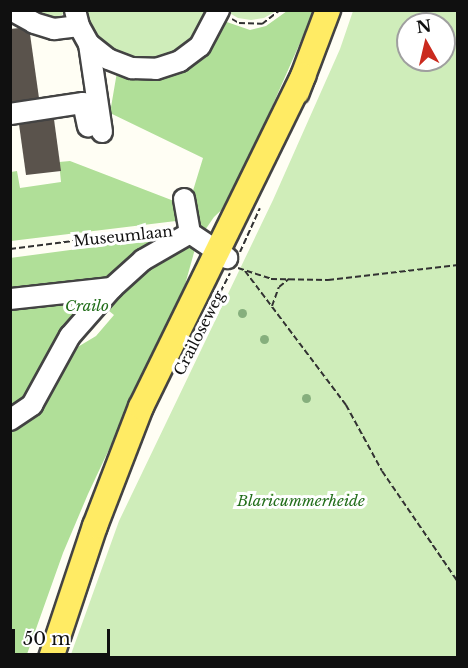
<!DOCTYPE html>
<style>
body{margin:0}
#map{position:relative;width:468px;height:668px;overflow:hidden;background:#fffef4;font-family:"Libre Baskerville",serif}
div>[style]{position:absolute}
.green>*{inset:0;background:#cfedba}
.forest>*{inset:0;background:#b0df98}
.building>*{inset:0;background:#5a534c}
.path>*{height:2px;margin-top:-1px;transform-origin:0;background:repeating-linear-gradient(90deg,#323232 0 6px,transparent 0 9px)}
.roads{filter:drop-shadow(2px 0 #434343) drop-shadow(-2px 0 #434343) drop-shadow(0 2px #434343) drop-shadow(0 -2px #434343)}
.minor>*{height:20px;margin:-10px;padding:0 10px;transform-origin:10px;border-radius:10px;background:#fff}
.major>*{height:24px;margin:-12px;padding:0 12px;transform-origin:12px;border-radius:12px;background:#ffeb64}
.trees>*{width:9px;height:9px;margin:-4.5px;border-radius:50%;background:#86af7d}
span{translate:-50% -50%;white-space:nowrap;text-align:center;line-height:1.15;-webkit-text-stroke:6px #fff;paint-order:stroke}
.street-label{font-size:15px;color:#101010}
.park-label{font-size:15px;color:#236e1b;font-style:italic}
.frame{position:absolute;inset:0;border:12px solid #101010;pointer-events:none}
.north{position:absolute;left:396px;top:12px;width:60px;height:60px;box-sizing:border-box;background:#fff;border:2px solid #9f9f9f;border-radius:50%;rotate:352deg;font-size:16px;font-weight:700;line-height:24px;text-align:center;color:#101010}
.north::after{content:'';display:block;margin:auto;width:21px;height:27px;background:#ca2a1e;clip-path:polygon(50% 0,100% 100%,50% 72%,0 100%)}
.scale{position:absolute;left:12px;top:629px;width:98px;height:27px;box-sizing:border-box;border:3px solid #101010;border-top:0;padding-left:8px;font-size:18px;line-height:21px;white-space:nowrap;color:#101010;-webkit-text-stroke:4px #fff;paint-order:stroke}
</style>
<div id="map">
<div class="green">
<i style="clip-path:polygon(33px 11px,67px 11px,59px 17px,55px 24px)"></i>
<i style="clip-path:polygon(83px 11px,209px 11px,191px 44px,162px 61px,129px 61px,101px 44px,91px 31px)"></i>
<i style="clip-path:polygon(226px 11px,276px 11px,264px 18px,251px 20px,238px 18px)"></i>
<i style="clip-path:polygon(evenodd,353px 11px,457px 11px,457px 657px,70px 657px,119px 521px,273px 200px,340px 49px,353px 11px,408px 24px,444px 24px,444px 60px,408px 60px,408px 24px)"></i>
</div>
<div class="forest">
<i style="clip-path:polygon(287px 11px,314px 11px,230px 202px,214px 217px,203px 233px,194px 226px,188px 207px,203px 158px,110px 113px,117px 72px,156px 72px,221px 20px,250px 30px,266px 26px)"></i>
<i style="clip-path:polygon(70px 161px,174px 201px,176px 221px,11px 241px,11px 172px,17px 171px,20px 188px,61px 182px,59px 162px)"></i>
<i style="clip-path:polygon(153px 239px,162px 241px,119px 278px,11px 291px,10px 258px)"></i>
<i style="clip-path:polygon(192px 243px,195px 249px,183px 292px,88px 494px,63px 553px,26px 657px,11px 658px,11px 426px,66px 354px,96px 336px,114px 315px,103px 306px,142px 270px)"></i>
<i style="clip-path:polygon(105px 293px,38px 386px,11px 417px,11px 304px)"></i>
</div>
<div class="building">
<i style="clip-path:polygon(29px 27px,39px 98px,10px 102px,10px 29px)"></i>
<i style="clip-path:polygon(53px 112px,61px 171px,26px 175px,18px 117px)"></i>
</div>
<div class="path">
<i style="left:232px;top:19px;width:8px;rotate:30deg"></i>
<i style="left:239px;top:23px;width:23px;rotate:2deg"></i>
<i style="left:262px;top:24px;width:23px;rotate:-38deg"></i>
<i style="left:458px;top:80px;width:21px;rotate:90deg"></i>
<i style="left:10px;top:249px;width:151px;rotate:-7.2deg"></i>
<i style="left:240px;top:252px;width:48px;rotate:-65.6deg"></i>
<i style="left:238px;top:268px;width:35px;rotate:18deg"></i>
<i style="left:271px;top:279px;width:57px;rotate:1deg"></i>
<i style="left:328px;top:280px;width:131px;rotate:-6.6deg"></i>
<i style="left:245px;top:271px;width:168px;rotate:53deg"></i>
<i style="left:346px;top:405px;width:75px;rotate:61.4deg"></i>
<i style="left:382px;top:471px;width:135px;rotate:55.6deg"></i>
<i style="left:272px;top:306px;width:20px;rotate:-70deg"></i>
<i style="left:279px;top:287px;width:13px;rotate:-39deg"></i>
<i style="left:200px;top:332px;width:66px;rotate:-63deg"></i>
</div>
<div class="roads">
<div class="minor">
<i style="left:11px;top:10px;width:26px;rotate:29deg"></i>
<i style="left:34px;top:23px;width:21px;rotate:17deg"></i>
<i style="left:54px;top:29px;width:25px;rotate:-7deg"></i>
<i style="left:75px;top:10px;width:16px;rotate:76deg"></i>
<i style="left:79px;top:26px;width:21px;rotate:61deg"></i>
<i style="left:89px;top:44px;width:24px;rotate:38deg"></i>
<i style="left:108px;top:59px;width:26px;rotate:21deg"></i>
<i style="left:132px;top:68px;width:24px;rotate:2deg"></i>
<i style="left:156px;top:69px;width:25px;rotate:-18deg"></i>
<i style="left:180px;top:61px;width:25px;rotate:-37deg"></i>
<i style="left:200px;top:46px;width:41px;rotate:-62.2deg"></i>
<i style="left:89px;top:44px;width:89px;rotate:81.6deg"></i>
<i style="left:10px;top:114px;width:74px;rotate:-8.6deg"></i>
<i style="left:83px;top:103px;width:24px;rotate:78deg"></i>
<i style="left:184px;top:199px;width:35px;rotate:80deg"></i>
<i style="left:190px;top:233px;width:45px;rotate:34deg"></i>
<i style="left:10px;top:299px;width:103px;rotate:-6.2deg"></i>
<i style="left:10px;top:420px;width:27px;rotate:-34deg"></i>
<i style="left:32px;top:405px;width:79px;rotate:-61.2deg"></i>
<i style="left:70px;top:336px;width:64px;rotate:-48.8deg"></i>
<i style="left:112px;top:288px;width:42px;rotate:-42.1deg"></i>
<i style="left:143px;top:260px;width:54px;rotate:-29.9deg"></i>
</div>
<div class="major">
<i style="left:297px;top:92px;width:88px;rotate:-69.3deg"></i>
<i style="left:51px;top:658px;width:139px;rotate:-71.6deg"></i>
<i style="left:95px;top:526px;width:128px;rotate:-68.9deg"></i>
<i style="left:141px;top:407px;width:369px;rotate:-63.9deg"></i>
</div>
</div>
<div class="trees">
<i style="left:242px;top:313px"></i>
<i style="left:264px;top:339px"></i>
<i style="left:306px;top:398px"></i>
</div>
<div class="street-label">
<span style="left:123px;top:236px;rotate:-6deg">Museumlaan</span>
<span style="left:199px;top:333px;rotate:-63deg">Crailoseweg</span>
</div>
<div class="park-label">
<span style="left:87px;top:306px">Crailo</span>
<span style="left:301px;top:501px">Blaricummerheide</span>
</div>
<div class="frame"></div>
<div class="north">N</div>
<div class="scale">50 m</div>
</div>
